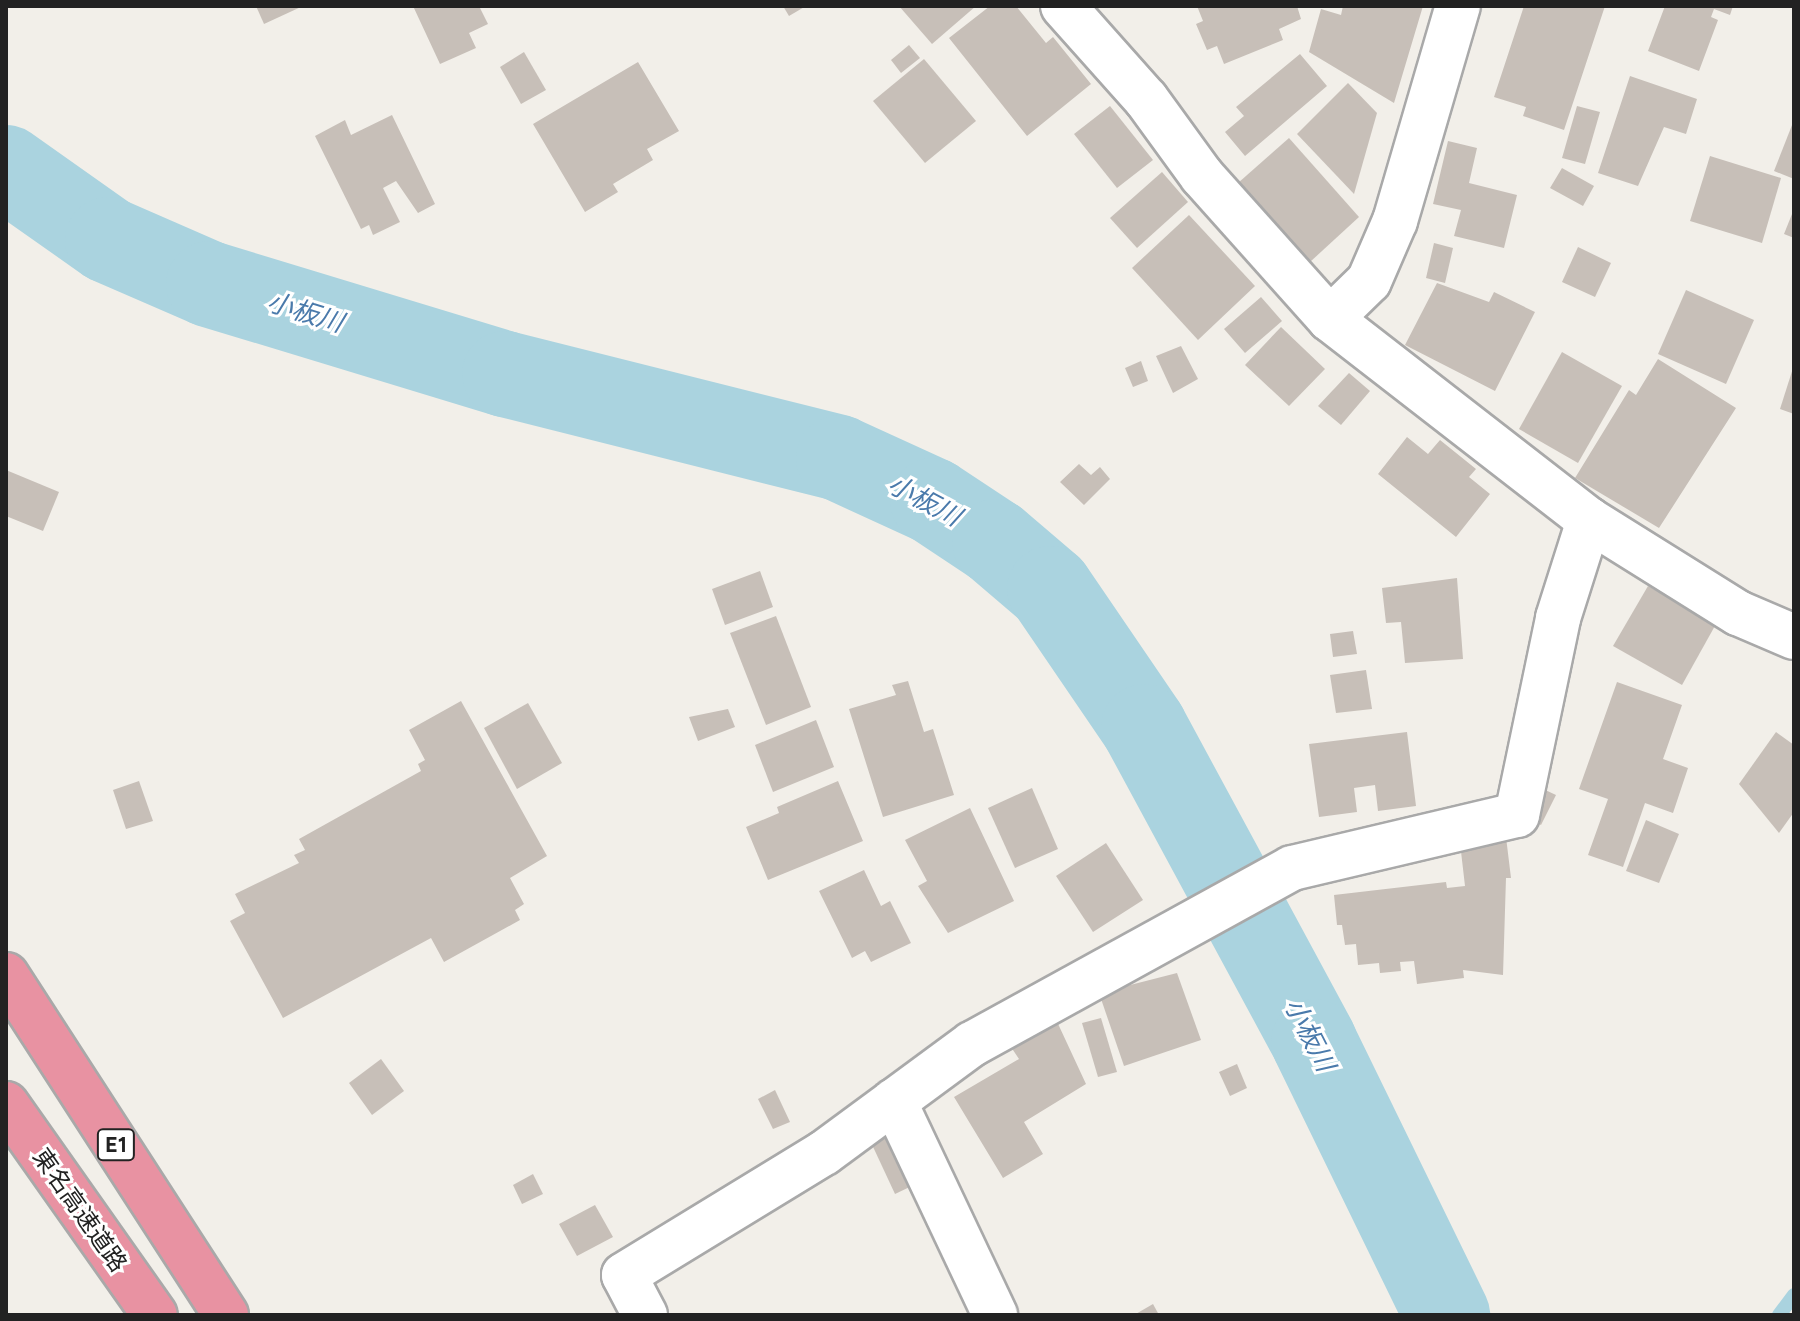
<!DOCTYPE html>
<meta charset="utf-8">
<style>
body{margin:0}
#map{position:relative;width:1800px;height:1321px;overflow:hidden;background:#f2efe9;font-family:Figtree,"Noto Sans JP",sans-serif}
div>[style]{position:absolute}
.stream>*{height:14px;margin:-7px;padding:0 7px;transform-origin:7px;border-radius:7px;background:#aad3df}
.river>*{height:86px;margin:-43px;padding:0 43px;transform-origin:43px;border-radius:43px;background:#aad3df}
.building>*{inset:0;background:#c7bfb8}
.roads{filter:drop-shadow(2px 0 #a9a9a9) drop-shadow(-2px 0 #a9a9a9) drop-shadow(0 2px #a9a9a9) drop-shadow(0 -2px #a9a9a9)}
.minor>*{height:44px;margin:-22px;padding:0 22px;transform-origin:22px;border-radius:22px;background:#fff}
.highway>*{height:44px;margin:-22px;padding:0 22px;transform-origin:22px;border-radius:22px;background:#e892a2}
span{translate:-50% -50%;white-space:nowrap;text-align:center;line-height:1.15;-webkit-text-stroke:6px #fff;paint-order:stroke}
.shield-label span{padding:2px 6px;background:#fff;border:2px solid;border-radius:6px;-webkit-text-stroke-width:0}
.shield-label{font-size:22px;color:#222;font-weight:700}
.street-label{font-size:24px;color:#222}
.water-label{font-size:26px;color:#4a7aab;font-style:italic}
.frame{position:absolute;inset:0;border:8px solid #222;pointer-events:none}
</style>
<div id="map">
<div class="stream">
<i style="left:1779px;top:1315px;width:25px;rotate:-53deg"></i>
</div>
<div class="river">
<i style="left:6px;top:168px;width:125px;rotate:35.2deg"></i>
<i style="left:108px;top:240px;width:110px;rotate:23.5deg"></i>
<i style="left:209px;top:284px;width:309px;rotate:16.9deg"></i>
<i style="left:505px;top:374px;width:344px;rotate:14.1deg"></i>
<i style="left:839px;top:458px;width:103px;rotate:24.6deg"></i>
<i style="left:933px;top:501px;width:74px;rotate:33.5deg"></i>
<i style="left:995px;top:542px;width:72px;rotate:40.5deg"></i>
<i style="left:1050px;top:589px;width:167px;rotate:55.7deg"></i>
<i style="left:1144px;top:727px;width:358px;rotate:61.6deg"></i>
<i style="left:1314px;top:1042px;width:304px;rotate:64deg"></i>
</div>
<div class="building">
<i style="clip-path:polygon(256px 6px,303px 6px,264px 24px)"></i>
<i style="clip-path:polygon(413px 6px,479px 6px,488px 24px,469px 33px,476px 48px,440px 64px)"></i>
<i style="clip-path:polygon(783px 6px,806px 6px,789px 16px)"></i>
<i style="clip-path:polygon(899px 6px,976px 6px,932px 44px)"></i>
<i style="clip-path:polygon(990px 6px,1016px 6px,1046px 43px,1053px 37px,1091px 84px,1027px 136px,949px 38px)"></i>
<i style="clip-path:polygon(1197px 6px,1297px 6px,1301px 19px,1279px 29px,1283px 40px,1224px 64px,1217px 46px,1207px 50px,1196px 24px,1203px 21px)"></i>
<i style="clip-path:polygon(1343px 6px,1423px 6px,1394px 103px,1309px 52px,1321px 9px,1341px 15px)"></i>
<i style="clip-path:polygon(1524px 6px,1605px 6px,1564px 130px,1523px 116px,1526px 107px,1494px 97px)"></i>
<i style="clip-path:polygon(1665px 6px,1733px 6px,1730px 15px,1714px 9px,1711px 17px,1718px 20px,1699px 71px,1648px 51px)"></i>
<i style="clip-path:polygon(909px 45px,920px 58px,901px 73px,891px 60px)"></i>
<i style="clip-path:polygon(524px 52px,546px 90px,521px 104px,500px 67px)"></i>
<i style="clip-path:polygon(1300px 54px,1327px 86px,1245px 156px,1225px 132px,1244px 116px,1236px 107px)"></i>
<i style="clip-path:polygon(924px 59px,976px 121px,925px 163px,873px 101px)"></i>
<i style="clip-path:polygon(638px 62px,679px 131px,647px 149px,653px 160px,613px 184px,618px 192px,585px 212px,533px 124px)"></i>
<i style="clip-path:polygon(1630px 76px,1697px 99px,1686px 134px,1664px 127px,1638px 186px,1598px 173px)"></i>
<i style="clip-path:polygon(1348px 83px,1377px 113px,1354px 194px,1297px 134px)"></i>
<i style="clip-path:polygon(1110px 106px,1153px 160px,1117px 188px,1074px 134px)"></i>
<i style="clip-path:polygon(1577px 106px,1600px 112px,1585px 164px,1562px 158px)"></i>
<i style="clip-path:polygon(392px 115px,435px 204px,418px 213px,396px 181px,383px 188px,400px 222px,373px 235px,369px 225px,361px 229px,315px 136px,345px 120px,351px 135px)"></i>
<i style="clip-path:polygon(1794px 120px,1794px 179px,1774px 171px)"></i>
<i style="clip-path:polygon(1289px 138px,1359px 217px,1310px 262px,1238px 183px)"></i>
<i style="clip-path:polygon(1448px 141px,1477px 148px,1469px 183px,1517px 195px,1504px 248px,1454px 236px,1461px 210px,1433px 204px)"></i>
<i style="clip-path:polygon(1710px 156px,1781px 178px,1762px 243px,1690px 221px)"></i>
<i style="clip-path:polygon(1562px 168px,1594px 186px,1583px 206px,1550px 188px)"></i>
<i style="clip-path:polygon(1162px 172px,1188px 202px,1137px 248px,1110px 218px)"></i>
<i style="clip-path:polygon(1794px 209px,1794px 238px,1784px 234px)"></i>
<i style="clip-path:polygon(1189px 215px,1255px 286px,1198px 340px,1132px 268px)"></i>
<i style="clip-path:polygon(1434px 243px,1453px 248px,1445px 283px,1426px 278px)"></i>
<i style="clip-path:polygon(1578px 247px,1611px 263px,1595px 297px,1562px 282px)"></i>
<i style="clip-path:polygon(1437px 283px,1489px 302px,1494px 292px,1535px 312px,1495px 391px,1405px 345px)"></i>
<i style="clip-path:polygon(1686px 290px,1754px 320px,1726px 384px,1658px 354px)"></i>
<i style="clip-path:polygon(1261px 297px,1282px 321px,1245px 353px,1224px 329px)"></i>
<i style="clip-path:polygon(1281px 327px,1325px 369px,1289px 406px,1245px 365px)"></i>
<i style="clip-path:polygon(1181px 346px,1198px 379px,1173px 393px,1156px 356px)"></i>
<i style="clip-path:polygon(1562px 352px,1622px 386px,1578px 463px,1519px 429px)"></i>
<i style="clip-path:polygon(1658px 359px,1736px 408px,1659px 528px,1575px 478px,1629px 390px,1636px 395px)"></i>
<i style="clip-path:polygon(1141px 361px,1148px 381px,1133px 387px,1125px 368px)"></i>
<i style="clip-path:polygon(1794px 365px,1794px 414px,1780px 409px)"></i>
<i style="clip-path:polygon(1349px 373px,1370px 391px,1341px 425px,1318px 406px)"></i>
<i style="clip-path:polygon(1407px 437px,1428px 454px,1440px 440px,1476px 469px,1469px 477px,1490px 494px,1456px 537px,1378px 474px)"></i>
<i style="clip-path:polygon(1079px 464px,1091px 475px,1100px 467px,1110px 479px,1084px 505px,1060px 482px)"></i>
<i style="clip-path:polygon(6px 470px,59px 492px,43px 531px,6px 516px)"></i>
<i style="clip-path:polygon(760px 571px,773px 607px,725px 625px,712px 589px)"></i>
<i style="clip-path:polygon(1457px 578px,1463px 659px,1405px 663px,1401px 622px,1386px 623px,1382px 588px)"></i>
<i style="clip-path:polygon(1648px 586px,1716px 624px,1682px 685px,1613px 646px)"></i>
<i style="clip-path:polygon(776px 616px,811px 707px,766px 725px,730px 633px)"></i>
<i style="clip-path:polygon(1353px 631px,1357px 654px,1333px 657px,1330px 634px)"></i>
<i style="clip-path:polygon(1366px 670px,1372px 709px,1336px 713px,1330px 675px)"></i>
<i style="clip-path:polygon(908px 681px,924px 732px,933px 729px,954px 795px,883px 817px,849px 709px,896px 695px,892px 685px)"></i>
<i style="clip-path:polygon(1617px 682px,1682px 705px,1663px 759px,1688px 768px,1673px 813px,1645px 803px,1623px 867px,1588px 855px,1608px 799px,1579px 789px)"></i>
<i style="clip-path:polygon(461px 701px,547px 856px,510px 878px,524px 904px,515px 910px,520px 920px,444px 962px,431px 938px,283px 1018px,230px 921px,245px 913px,235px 894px,299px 863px,294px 855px,305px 850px,299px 839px,421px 771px,418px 764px,425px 760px,409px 730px)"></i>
<i style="clip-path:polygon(528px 703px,562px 763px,517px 789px,484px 728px)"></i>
<i style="clip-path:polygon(728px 709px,735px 727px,698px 741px,689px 717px)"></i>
<i style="clip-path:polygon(816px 720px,834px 767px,773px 792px,755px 745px)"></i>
<i style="clip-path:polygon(1407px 732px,1416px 806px,1378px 811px,1375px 785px,1354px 788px,1357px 812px,1319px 817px,1309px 744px)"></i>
<i style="clip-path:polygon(1776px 732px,1794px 745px,1794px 812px,1779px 833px,1739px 784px)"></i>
<i style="clip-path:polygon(139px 781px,153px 821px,126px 829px,113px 790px)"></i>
<i style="clip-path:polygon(838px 781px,863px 841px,768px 880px,746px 827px,779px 813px,777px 807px)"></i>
<i style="clip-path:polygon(1032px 788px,1058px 849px,1015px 868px,988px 808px)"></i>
<i style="clip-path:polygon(1541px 788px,1556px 795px,1541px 825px,1526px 817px)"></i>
<i style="clip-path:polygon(970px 808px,1014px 901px,948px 933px,918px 886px,927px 881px,905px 840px)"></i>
<i style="clip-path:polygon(1646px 820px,1679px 834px,1659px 883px,1626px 871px)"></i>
<i style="clip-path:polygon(1506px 837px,1511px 878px,1506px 878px,1503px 975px,1463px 970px,1464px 978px,1417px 984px,1414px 961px,1400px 962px,1401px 971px,1380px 973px,1379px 963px,1358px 965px,1356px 944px,1345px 945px,1342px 925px,1337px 925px,1334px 895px,1446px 882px,1447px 888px,1465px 886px,1460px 843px)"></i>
<i style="clip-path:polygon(1106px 843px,1143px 900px,1093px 932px,1056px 876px)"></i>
<i style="clip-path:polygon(864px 870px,881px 906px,890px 901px,911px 943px,871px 962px,865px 951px,852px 958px,819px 891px)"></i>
<i style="clip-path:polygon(1177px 973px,1201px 1040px,1124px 1066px,1099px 993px)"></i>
<i style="clip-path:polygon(1053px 1013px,1086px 1084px,1024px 1122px,1043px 1154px,1003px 1178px,954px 1097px,1019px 1059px,1007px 1041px)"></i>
<i style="clip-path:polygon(1101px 1018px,1117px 1072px,1098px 1077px,1082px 1023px)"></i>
<i style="clip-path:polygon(381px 1059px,404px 1091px,372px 1115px,349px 1083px)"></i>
<i style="clip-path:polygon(1237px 1064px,1247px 1088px,1230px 1096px,1219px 1072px)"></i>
<i style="clip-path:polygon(775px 1090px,790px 1122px,773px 1129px,758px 1099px)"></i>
<i style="clip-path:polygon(888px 1126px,916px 1184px,895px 1194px,868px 1136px)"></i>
<i style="clip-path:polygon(533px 1174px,543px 1194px,522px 1204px,513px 1185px)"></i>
<i style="clip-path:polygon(595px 1205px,613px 1237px,577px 1256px,559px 1224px)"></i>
<i style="clip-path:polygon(1153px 1304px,1159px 1315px,1134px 1315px)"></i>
</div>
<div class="roads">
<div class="minor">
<i style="left:1063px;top:6px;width:125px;rotate:48.3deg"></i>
<i style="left:1146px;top:99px;width:95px;rotate:54deg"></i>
<i style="left:1202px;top:176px;width:192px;rotate:48.2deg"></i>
<i style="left:1330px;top:319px;width:328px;rotate:37.8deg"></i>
<i style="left:1589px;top:520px;width:176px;rotate:32deg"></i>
<i style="left:1738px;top:613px;width:61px;rotate:23.2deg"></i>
<i style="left:1330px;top:319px;width:54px;rotate:-44.3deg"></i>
<i style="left:1369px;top:281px;width:65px;rotate:-66.6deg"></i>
<i style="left:1395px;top:221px;width:224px;rotate:-73.7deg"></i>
<i style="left:894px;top:1101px;width:237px;rotate:64.7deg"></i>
<i style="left:645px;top:1315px;width:45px;rotate:-117.7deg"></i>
<i style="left:624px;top:1275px;width:234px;rotate:-31.4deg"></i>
<i style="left:824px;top:1153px;width:184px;rotate:-36.4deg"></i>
<i style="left:972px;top:1044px;width:365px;rotate:-28.8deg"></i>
<i style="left:1292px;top:868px;width:231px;rotate:-13.3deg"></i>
<i style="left:1517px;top:815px;width:201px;rotate:-78.2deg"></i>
<i style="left:1558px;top:618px;width:103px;rotate:-72.4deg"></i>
</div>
<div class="highway">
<i style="left:6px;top:975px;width:405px;rotate:57.1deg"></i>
<i style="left:6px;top:1104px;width:258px;rotate:54.8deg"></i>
</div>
</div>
<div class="shield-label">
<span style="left:116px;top:1145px">E1</span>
</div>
<div class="street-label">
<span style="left:80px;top:1210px;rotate:55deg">東名高速道路</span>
</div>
<div class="water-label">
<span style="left:305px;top:313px;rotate:17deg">小板川</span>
<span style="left:924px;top:501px;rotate:28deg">小板川</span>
<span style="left:1309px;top:1035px;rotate:63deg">小板川</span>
</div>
<div class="frame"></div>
</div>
